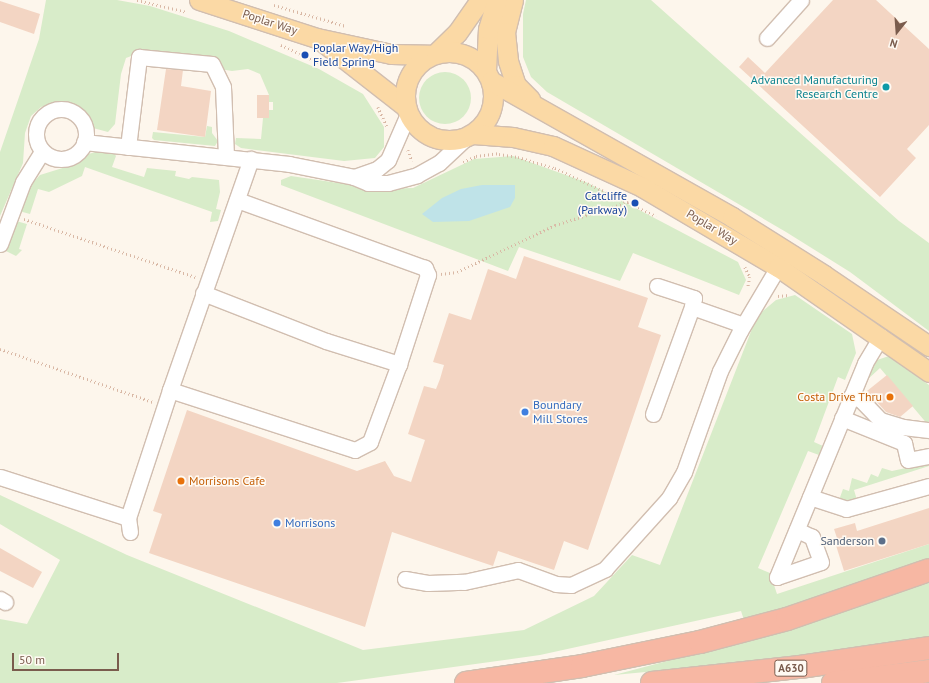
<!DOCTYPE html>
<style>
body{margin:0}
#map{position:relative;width:929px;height:683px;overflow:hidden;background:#fdf6ec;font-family:"PT Sans",sans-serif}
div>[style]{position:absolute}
.green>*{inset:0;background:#d8ecc9}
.round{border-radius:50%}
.water>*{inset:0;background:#bfe3e8}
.building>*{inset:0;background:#f3d5c3}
.path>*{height:2.5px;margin-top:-1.25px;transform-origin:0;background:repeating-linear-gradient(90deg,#d9b8a5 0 1px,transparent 0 4px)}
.roads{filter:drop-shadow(1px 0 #d1beb0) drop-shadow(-1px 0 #d1beb0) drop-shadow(0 1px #d1beb0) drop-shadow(0 -1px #d1beb0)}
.minor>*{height:15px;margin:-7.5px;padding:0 7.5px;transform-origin:7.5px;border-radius:7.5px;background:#fff}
.minor>.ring{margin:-7.5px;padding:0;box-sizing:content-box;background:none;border:15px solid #fff;border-radius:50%}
.major>*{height:19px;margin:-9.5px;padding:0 9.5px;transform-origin:9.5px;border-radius:9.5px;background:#fbd9a5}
.major>.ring{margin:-9.5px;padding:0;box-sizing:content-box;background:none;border:19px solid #fbd9a5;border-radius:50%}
.highway>*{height:22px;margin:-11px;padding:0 11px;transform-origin:11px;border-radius:11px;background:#f7b7a3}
.dots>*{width:11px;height:11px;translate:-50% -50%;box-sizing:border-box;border:2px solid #fffaf3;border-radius:50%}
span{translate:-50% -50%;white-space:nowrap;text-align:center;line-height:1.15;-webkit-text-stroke:3px #fffaf3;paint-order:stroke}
.shield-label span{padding:1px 3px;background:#fffaf3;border:1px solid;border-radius:3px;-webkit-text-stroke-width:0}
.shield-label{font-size:11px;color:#7a5c4d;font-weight:700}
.street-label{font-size:12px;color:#7a5c4d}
.transit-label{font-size:12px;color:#164399}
.left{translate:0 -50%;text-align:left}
.right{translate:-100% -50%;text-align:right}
.culture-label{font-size:12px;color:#0d838f}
.food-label{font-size:12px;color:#c56008}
.shop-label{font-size:12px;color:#366cbe}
.service-label{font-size:12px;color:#4e5e75}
.north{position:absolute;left:877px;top:12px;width:40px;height:40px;-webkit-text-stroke:3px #fffaf3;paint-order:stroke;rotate:197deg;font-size:11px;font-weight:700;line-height:16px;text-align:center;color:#7a5c4d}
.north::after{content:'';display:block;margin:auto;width:14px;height:18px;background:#7a5c4d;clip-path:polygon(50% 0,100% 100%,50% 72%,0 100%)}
.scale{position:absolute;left:12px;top:653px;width:107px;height:18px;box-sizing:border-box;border:2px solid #7a5c4d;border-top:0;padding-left:5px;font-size:12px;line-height:14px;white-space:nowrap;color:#7a5c4d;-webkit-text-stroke:3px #fffaf3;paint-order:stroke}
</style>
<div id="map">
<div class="green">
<i style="clip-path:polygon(46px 0,117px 0,150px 6px,229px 31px,319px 69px,363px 94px,384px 127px,384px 147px,375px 158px,344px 161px,241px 148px,235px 144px,236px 138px,261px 139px,263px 118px,269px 118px,269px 110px,273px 110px,273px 102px,269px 102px,269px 95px,260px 74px,248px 69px,232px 71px,134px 55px,126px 58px,121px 74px,115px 124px,108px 132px,93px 128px,70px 104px,53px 103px,41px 107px,31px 116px,25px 133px,23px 163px,0 216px,0 152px,39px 39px)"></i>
<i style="clip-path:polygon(526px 0,651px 0,899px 221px,929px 243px,929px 331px,850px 272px,786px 232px,547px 92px,531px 77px,523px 57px,523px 14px)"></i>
<i class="round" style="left:419px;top:72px;width:52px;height:52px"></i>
<i style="clip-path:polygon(207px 126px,212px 127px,212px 133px,218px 141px,215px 146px,154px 140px,152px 138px,153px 132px,205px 137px)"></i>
<i style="clip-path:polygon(102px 150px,113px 152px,116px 156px,112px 167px,144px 177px,147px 168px,176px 171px,175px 176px,189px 179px,192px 177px,219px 180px,220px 192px,216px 209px,221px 210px,218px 221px,210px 222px,212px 212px,85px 167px,82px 176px,49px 192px,38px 189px,30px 214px,19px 211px,27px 189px,40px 175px,69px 166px,82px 156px)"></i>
<i style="clip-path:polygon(513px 156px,588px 183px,738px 262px,746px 280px,739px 295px,633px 253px,620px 281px,519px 247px,508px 271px,281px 185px,281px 180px,291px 176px,379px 189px,413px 188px,474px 159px)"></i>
<i style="clip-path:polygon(16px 221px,27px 224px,19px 249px,22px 250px,16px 256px,6px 251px)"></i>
<i style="clip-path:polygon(795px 295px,852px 334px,856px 353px,845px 380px,838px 377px,814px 442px,823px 446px,819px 455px,808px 451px,758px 568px,770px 573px,777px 594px,929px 544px,929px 560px,745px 623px,741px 611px,540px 655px,337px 683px,0 683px,0 619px,27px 624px,60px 560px,0 524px,0 495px,127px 555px,363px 650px,524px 630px,594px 596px,632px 555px,660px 565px,757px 316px,776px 300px)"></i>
<i style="clip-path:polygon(889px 356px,929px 385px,929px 426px,880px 368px,867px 380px,865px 378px,874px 361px)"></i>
<i style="clip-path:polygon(929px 463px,929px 466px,854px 490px,857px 500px,838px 503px,843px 489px,849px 491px,852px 478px,867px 483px,871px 474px,878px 477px,882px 468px,892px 471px)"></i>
<i style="clip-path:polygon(929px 583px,929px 640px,804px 657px,614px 675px,796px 627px)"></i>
</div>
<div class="water">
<i style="clip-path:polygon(482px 185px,515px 185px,515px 198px,510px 207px,469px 221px,433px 222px,422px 214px,442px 198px,461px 189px)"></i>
</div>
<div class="building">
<i style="clip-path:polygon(833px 0,876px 0,929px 49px,929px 125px,907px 149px,916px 158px,880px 197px,739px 67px,748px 57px,765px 73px)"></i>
<i style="clip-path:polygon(0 1px,40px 14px,34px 34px,0 22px)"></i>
<i style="clip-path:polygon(166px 69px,183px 70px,181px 86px,211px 91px,205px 137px,157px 130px)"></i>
<i style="clip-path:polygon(257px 95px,269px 95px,269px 118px,257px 118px)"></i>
<i style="clip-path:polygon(524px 256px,648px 298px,638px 327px,661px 335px,588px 550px,564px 541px,554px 570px,498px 551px,493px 566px,392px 532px,365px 627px,149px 553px,162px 514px,153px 511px,187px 410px,357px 471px,385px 461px,394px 476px,411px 482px,425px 440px,408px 434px,424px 386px,436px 389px,440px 379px,444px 365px,433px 362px,449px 313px,471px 320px,488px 269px,516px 279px)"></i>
<i style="clip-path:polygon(887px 375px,913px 406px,900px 417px,886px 412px,867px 391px)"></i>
<i style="clip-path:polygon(929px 508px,929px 544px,844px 571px,834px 539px,837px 538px,834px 529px,855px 523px,857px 531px)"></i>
<i style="clip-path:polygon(0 548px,42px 572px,33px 588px,0 571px)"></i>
</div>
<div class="path">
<i style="left:137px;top:0;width:51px;rotate:13.5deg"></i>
<i style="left:274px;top:5px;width:75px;rotate:16.3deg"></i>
<i style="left:281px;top:45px;width:45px;rotate:24.9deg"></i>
<i style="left:378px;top:107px;width:21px;rotate:65deg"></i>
<i style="left:408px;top:150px;width:12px;rotate:70deg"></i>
<i style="left:499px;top:154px;width:19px;rotate:9deg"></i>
<i style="left:518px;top:157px;width:39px;rotate:17deg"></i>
<i style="left:555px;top:168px;width:112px;rotate:25.4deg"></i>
<i style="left:463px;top:162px;width:14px;rotate:-25deg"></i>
<i style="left:476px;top:156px;width:24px;rotate:-7deg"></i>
<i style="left:24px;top:219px;width:181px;rotate:18.7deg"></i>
<i style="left:745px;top:267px;width:11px;rotate:63deg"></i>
<i style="left:750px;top:277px;width:10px;rotate:101deg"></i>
<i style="left:441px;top:274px;width:16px;rotate:-7deg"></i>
<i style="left:457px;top:272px;width:109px;rotate:-25.6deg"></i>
<i style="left:555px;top:225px;width:77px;rotate:-17.5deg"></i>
<i style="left:778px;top:296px;width:11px;rotate:-5deg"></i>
<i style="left:0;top:349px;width:162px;rotate:19.1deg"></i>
</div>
<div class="roads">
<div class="minor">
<i style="left:767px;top:38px;width:51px;rotate:-48.2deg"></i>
<i class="ring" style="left:36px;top:109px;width:35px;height:35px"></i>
<i style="left:84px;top:142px;width:206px;rotate:6.1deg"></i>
<i style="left:289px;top:164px;width:66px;rotate:11.3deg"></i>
<i style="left:354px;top:177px;width:15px;rotate:23deg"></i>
<i style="left:368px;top:183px;width:20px"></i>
<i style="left:388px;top:183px;width:30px;rotate:-15deg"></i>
<i style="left:417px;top:175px;width:25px;rotate:-29deg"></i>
<i style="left:439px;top:163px;width:38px;rotate:-43deg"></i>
<i style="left:128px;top:147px;width:91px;rotate:-83deg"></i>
<i style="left:139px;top:57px;width:73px;rotate:5.5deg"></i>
<i style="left:212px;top:64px;width:25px;rotate:64deg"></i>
<i style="left:223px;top:87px;width:70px;rotate:87.5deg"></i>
<i style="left:354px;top:177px;width:24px;rotate:-19deg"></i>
<i style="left:377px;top:169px;width:14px;rotate:-39deg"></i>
<i style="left:388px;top:160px;width:50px;rotate:-66.5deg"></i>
<i style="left:0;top:244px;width:66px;rotate:-69.6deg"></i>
<i style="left:23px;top:182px;width:36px;rotate:-58deg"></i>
<i style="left:657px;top:286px;width:39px;rotate:18deg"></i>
<i style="left:694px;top:298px;width:9px;rotate:103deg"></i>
<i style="left:692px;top:307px;width:54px;rotate:19.4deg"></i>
<i style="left:203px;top:293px;width:132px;rotate:21.3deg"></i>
<i style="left:326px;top:341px;width:77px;rotate:17.5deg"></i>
<i style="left:399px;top:364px;width:94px;rotate:-72deg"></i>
<i style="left:428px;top:275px;width:8px;rotate:-113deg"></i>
<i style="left:425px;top:268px;width:200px;rotate:-160.1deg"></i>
<i style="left:170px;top:390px;width:194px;rotate:18deg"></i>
<i style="left:355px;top:450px;width:17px;rotate:-28deg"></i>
<i style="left:370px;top:442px;width:83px;rotate:-69.6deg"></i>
<i style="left:851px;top:396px;width:11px;rotate:22deg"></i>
<i style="left:861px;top:400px;width:28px;rotate:46deg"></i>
<i style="left:880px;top:420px;width:24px;rotate:17deg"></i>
<i style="left:903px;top:427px;width:26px;rotate:7deg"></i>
<i style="left:653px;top:414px;width:114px;rotate:-70deg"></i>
<i style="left:842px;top:418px;width:67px;rotate:22deg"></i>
<i style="left:904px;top:443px;width:17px;rotate:77deg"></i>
<i style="left:908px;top:460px;width:21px;rotate:-11deg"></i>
<i style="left:0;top:477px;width:134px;rotate:17.8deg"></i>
<i style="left:810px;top:497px;width:38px;rotate:18deg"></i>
<i style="left:846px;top:509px;width:86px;rotate:-15.5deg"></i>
<i style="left:130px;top:532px;width:14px;rotate:-98deg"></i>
<i style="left:128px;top:518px;width:135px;rotate:-71.8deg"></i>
<i style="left:170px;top:390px;width:245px;rotate:-70.7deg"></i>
<i style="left:777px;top:577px;width:231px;rotate:-67.6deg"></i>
<i style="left:865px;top:363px;width:31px;rotate:-59deg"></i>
<i style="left:777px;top:577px;width:46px;rotate:-18.8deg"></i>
<i style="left:821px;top:562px;width:27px;rotate:-110deg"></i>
<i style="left:812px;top:537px;width:17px;rotate:-155deg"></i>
<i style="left:405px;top:579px;width:23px;rotate:10deg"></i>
<i style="left:428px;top:583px;width:36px;rotate:-2deg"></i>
<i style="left:464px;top:582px;width:55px;rotate:-12.5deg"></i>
<i style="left:518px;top:570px;width:40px;rotate:20.2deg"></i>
<i style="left:556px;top:584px;width:15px;rotate:4deg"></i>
<i style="left:571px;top:585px;width:38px;rotate:-25deg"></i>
<i style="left:605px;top:569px;width:96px;rotate:-48deg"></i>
<i style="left:669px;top:498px;width:30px;rotate:-60deg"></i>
<i style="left:684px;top:472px;width:107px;rotate:-70.4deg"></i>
<i style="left:720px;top:371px;width:45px;rotate:-63.4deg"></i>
<i style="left:740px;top:331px;width:74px;rotate:-59.3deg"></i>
<i style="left:0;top:599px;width:6px;rotate:31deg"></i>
</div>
<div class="major">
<i style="left:199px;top:0;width:124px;rotate:17.9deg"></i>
<i style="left:317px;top:38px;width:76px;rotate:12.2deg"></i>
<i style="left:391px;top:54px;width:39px;rotate:1deg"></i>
<i style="left:513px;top:0;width:33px;rotate:104deg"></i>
<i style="left:505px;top:32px;width:29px;rotate:84deg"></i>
<i style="left:508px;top:61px;width:25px;rotate:72deg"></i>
<i style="left:516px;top:85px;width:20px;rotate:45deg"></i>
<i style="left:319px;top:39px;width:110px;rotate:38deg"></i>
<i class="ring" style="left:405px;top:52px;width:69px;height:69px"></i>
<i style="left:436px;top:53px;width:29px;rotate:-44deg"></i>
<i style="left:457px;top:33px;width:40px;rotate:-55.1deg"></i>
<i style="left:486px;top:71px;width:42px;rotate:-87.3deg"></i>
<i style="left:488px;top:29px;width:30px;rotate:-73deg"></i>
<i style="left:491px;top:81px;width:277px;rotate:29.4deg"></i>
<i style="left:732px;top:217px;width:109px;rotate:32.2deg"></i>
<i style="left:824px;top:275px;width:127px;rotate:34.1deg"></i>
<i style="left:473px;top:134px;width:40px;rotate:4.3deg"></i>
<i style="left:513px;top:137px;width:41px;rotate:12.7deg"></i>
<i style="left:553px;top:146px;width:98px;rotate:24.7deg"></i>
<i style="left:642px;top:187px;width:158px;rotate:30.5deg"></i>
<i style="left:778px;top:267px;width:184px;rotate:34.8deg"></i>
</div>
<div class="highway">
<i style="left:466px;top:683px;width:117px;rotate:-8.3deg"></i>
<i style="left:582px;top:666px;width:120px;rotate:-11.5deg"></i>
<i style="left:700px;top:642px;width:90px;rotate:-14.8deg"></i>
<i style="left:787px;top:619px;width:150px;rotate:-19deg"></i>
<i style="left:652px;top:683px;width:149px;rotate:-6.2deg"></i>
<i style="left:800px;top:667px;width:130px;rotate:-8.4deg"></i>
<i style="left:833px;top:683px;width:97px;rotate:-7.1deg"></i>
</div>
</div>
<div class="dots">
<i style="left:305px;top:55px;background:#1a4fb4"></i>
<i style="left:886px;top:87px;background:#0f9aa8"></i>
<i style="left:635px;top:203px;background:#1a4fb4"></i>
<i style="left:890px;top:397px;background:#e8710a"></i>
<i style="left:525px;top:412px;background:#3f7fe0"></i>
<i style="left:181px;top:481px;background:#e8710a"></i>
<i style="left:277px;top:523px;background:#3f7fe0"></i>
<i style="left:882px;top:541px;background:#5c6f8a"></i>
</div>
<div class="shield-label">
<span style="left:791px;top:668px">A630</span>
</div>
<div class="street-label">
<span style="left:270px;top:22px;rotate:18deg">Poplar Way</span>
<span style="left:712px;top:227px;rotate:31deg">Poplar Way</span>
</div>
<div class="transit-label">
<span class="left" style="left:313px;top:55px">Poplar Way/High<br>Field Spring</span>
<span class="right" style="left:627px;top:203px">Catcliffe<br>(Parkway)</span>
</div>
<div class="culture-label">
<span class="right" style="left:878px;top:87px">Advanced Manufacturing<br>Research Centre</span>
</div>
<div class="food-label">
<span class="right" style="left:882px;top:397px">Costa Drive Thru</span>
<span class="left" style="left:189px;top:481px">Morrisons Cafe</span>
</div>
<div class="shop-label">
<span class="left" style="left:533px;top:412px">Boundary<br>Mill Stores</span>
<span class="left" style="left:285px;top:523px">Morrisons</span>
</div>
<div class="service-label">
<span class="right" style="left:874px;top:541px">Sanderson</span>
</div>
<div class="north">N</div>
<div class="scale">50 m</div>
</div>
